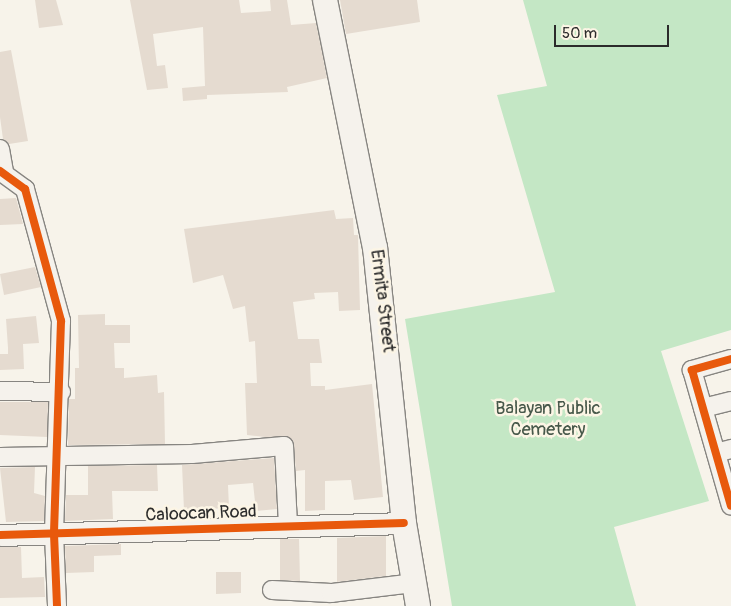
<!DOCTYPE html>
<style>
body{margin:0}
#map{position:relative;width:731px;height:606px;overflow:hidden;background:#f7f3ea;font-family:Pangolin,sans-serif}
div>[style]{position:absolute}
.green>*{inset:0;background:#c4e7c5}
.building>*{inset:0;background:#e5dbd0}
.roads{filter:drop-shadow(1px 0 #878581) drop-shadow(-1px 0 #878581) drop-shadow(0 1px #878581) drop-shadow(0 -1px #878581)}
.minor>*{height:18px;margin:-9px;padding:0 9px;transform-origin:9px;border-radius:9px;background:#f5f2ec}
.tertiary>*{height:21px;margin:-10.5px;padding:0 10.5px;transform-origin:10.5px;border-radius:10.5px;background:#f5f2ec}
.secondary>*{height:24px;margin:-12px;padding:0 12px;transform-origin:12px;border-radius:12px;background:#f5f2ec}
.cycleway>*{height:8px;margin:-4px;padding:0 4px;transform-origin:4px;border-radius:4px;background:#e8590c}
span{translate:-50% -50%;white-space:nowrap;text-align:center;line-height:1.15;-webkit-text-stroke:5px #fcf5e5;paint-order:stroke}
.street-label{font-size:18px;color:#2b2b2b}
.park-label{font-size:18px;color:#47584a}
.scale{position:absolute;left:554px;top:25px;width:115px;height:22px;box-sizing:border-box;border:2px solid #2b2b2b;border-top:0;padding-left:6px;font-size:15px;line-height:18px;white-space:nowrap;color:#2b2b2b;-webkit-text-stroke:4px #fcf5e5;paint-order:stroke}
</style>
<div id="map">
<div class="green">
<i style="clip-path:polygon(523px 0,731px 0,731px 330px,661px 351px,709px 501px,614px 527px,636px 606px,452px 606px,405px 319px,555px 292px,497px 95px,547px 86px)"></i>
</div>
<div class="building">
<i style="clip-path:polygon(35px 0,56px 0,63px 25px,39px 28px)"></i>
<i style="clip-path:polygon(130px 0,239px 0,241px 13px,271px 11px,270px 0,287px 0,291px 25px,316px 23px,327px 78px,287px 87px,288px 92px,207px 95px,207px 99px,183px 101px,182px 88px,205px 86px,203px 27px,153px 34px,157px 66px,165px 65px,168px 88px,147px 90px)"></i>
<i style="clip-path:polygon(340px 0,417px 0,420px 22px,346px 34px)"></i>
<i style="clip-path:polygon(11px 50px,28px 141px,9px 144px,3px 139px,0 117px,0 52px)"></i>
<i style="clip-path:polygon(16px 198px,23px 224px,0 225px,0 199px)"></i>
<i style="clip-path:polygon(334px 210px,336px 219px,353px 218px,354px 235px,358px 235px,360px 310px,339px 311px,338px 292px,314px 293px,315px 299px,293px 302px,298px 339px,319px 339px,322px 363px,310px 363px,311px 386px,325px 386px,325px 390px,372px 384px,383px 497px,354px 500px,351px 480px,325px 481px,325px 510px,305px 511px,305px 470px,296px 471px,293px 440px,247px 435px,245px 383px,257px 383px,255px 341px,249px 342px,245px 306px,233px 309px,223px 275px,193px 283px,184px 229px)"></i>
<i style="clip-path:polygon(35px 267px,41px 287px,4px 295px,0 274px)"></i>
<i style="clip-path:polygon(105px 314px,105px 325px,130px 325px,130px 343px,114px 343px,115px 368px,124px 368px,124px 378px,157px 375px,158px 393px,164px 392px,165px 444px,68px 445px,69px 399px,75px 399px,75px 368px,79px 368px,78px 315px)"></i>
<i style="clip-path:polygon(36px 316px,39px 343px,23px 344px,24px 369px,0 370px,0 354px,8px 354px,8px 348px,6px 319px)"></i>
<i style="clip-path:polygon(0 402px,48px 402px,47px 437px,0 435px)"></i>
<i style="clip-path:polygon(274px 458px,277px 509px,256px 511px,253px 483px,228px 485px,229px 508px,184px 510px,182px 465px)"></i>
<i style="clip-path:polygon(157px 465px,158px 491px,112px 491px,113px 519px,65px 521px,66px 495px,88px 495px,88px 466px)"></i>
<i style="clip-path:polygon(35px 467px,34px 493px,45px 496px,44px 521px,6px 522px,0 468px)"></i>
<i style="clip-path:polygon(386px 536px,386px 576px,337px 582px,337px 538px)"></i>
<i style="clip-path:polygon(280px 539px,299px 539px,300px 581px,280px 580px)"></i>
<i style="clip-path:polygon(121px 544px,121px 555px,94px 556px,94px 572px,66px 573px,65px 546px)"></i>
<i style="clip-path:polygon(0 547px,21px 547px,22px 578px,44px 577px,45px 597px,0 598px)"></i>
<i style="clip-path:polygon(216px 572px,241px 572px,241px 593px,216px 594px)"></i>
</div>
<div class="roads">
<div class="minor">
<i style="left:0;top:149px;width:22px;rotate:80deg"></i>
<i style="left:0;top:171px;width:31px;rotate:36deg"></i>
<i style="left:25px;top:189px;width:137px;rotate:74.7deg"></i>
<i style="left:61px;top:321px;width:213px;rotate:91.9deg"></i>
<i style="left:54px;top:534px;width:72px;rotate:87.6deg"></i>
<i style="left:731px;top:359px;width:41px;rotate:164.2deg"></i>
<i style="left:692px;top:370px;width:141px;rotate:74deg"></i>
<i style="left:0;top:391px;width:61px;rotate:0.9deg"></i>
<i style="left:703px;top:408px;width:29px;rotate:-14deg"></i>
<i style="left:716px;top:453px;width:16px;rotate:-15deg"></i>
<i style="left:0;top:457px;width:192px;rotate:-0.9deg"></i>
<i style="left:192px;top:454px;width:92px;rotate:-5deg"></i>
<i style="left:284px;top:446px;width:80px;rotate:87.1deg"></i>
<i style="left:272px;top:590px;width:59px;rotate:2.9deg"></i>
<i style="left:331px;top:593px;width:84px;rotate:-6.9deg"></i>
</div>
<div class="tertiary">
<i style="left:0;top:535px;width:404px;rotate:-1.7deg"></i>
</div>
<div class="secondary">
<i style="left:325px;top:0;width:252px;rotate:78.6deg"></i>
<i style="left:375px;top:247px;width:278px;rotate:84deg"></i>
<i style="left:404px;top:523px;width:84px;rotate:80.4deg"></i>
</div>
</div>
<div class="cycleway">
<i style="left:0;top:171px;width:31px;rotate:36deg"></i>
<i style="left:25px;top:189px;width:137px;rotate:74.7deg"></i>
<i style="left:61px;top:321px;width:213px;rotate:91.9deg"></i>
<i style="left:54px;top:534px;width:72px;rotate:87.6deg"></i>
<i style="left:731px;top:359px;width:41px;rotate:164.2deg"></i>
<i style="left:692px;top:370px;width:141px;rotate:74deg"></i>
<i style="left:0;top:535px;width:404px;rotate:-1.7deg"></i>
</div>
<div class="street-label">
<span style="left:382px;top:301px;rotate:83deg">Ermita Street</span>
<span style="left:201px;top:514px;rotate:-2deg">Caloocan Road</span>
</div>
<div class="park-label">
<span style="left:548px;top:420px">Balayan Public<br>Cemetery</span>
</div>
<div class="scale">50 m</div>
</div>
